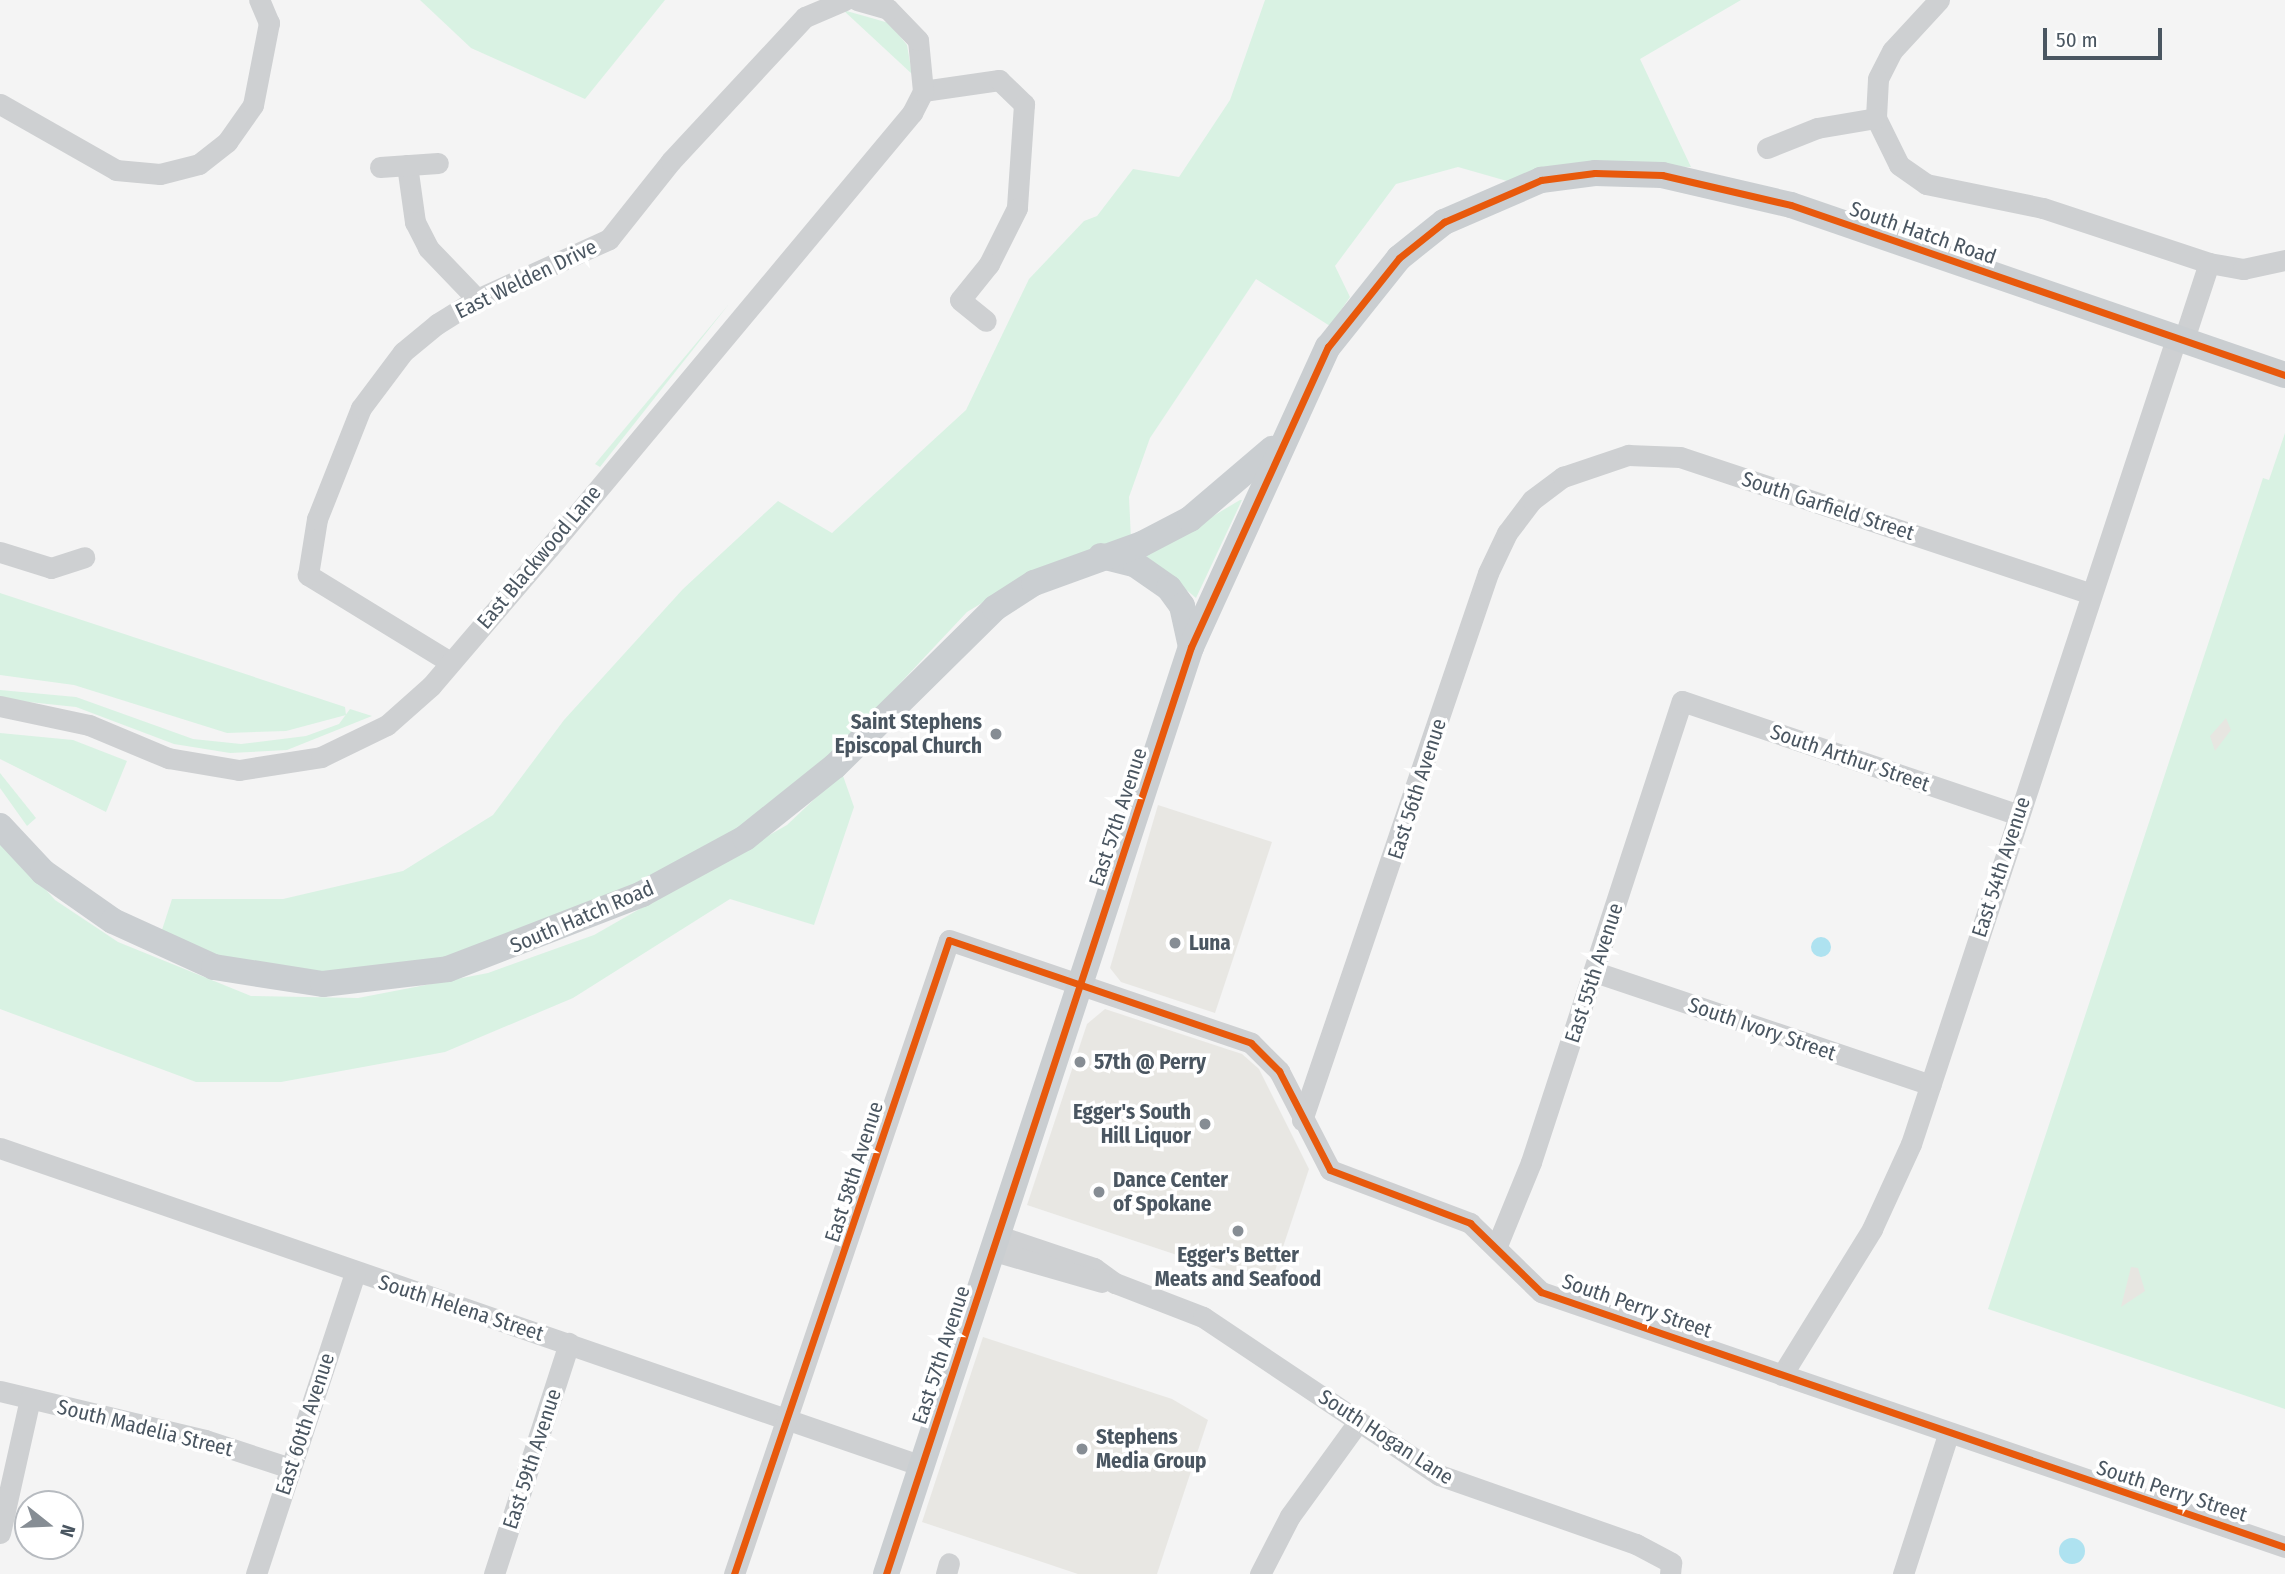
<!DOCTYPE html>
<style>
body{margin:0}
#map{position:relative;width:2285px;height:1574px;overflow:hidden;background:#f4f4f4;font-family:"Fira Sans Condensed",sans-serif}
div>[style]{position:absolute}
.commercial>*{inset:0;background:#e8e7e3}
.green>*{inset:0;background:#d9f2e3}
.sand>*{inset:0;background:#e7e6e1}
.water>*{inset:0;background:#aee2f0}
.round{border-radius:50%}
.minor>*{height:21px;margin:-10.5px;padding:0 10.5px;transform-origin:10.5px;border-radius:10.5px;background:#ced0d2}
.major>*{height:26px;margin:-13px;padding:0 13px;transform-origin:13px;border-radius:13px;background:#caced1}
.cycleway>*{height:7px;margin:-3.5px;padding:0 3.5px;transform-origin:3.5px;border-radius:3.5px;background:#e8590c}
.dots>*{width:19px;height:19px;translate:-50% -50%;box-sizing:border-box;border:4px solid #fff;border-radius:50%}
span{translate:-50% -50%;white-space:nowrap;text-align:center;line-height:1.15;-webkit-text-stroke:7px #fff;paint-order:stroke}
.street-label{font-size:21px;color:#4a5661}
.poi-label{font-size:21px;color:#4a5661;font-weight:700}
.right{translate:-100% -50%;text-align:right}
.left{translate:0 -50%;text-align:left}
.north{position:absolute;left:14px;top:1490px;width:70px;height:70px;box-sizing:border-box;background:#fff;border:2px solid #b7bbc0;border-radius:50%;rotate:108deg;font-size:19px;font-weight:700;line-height:28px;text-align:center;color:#4a5661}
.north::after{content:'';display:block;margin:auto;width:24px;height:32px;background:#868d94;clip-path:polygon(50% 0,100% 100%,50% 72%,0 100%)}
.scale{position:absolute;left:2043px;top:28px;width:119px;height:32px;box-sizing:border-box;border:4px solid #4a5661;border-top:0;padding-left:9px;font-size:21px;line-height:24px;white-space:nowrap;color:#4a5661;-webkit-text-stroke:5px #fff;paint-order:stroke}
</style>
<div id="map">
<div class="commercial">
<i style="clip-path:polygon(1158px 805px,1272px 842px,1215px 1013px,1121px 982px,1110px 968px)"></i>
<i style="clip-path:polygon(1105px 1009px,1242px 1054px,1259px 1069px,1309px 1169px,1270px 1286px,1027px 1205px,1087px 1024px)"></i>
<i style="clip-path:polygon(983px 1337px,1172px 1399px,1208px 1420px,1157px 1574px,1078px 1574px,922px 1522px)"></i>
</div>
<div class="green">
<i style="clip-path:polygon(420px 0,665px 0,585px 99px,471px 48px)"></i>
<i style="clip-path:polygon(1265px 0,1741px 0,1640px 59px,1691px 167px,1581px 164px,1507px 181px,1458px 167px,1396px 184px,1335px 266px,1350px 297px,1330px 326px,1256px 279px,1150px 438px,1129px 497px,1131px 539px,1028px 575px,967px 612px,844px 743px,729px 838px,606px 900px,462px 956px,367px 972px,272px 970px,205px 953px,161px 933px,172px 899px,283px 899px,403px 871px,493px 815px,564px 720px,683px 589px,778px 501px,832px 533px,966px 410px,1029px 279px,1084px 221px,1097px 216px,1133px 169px,1179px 177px,1230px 100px)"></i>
<i style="clip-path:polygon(843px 10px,889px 23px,907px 45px,912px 74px)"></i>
<i style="clip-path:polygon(729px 304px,600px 467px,595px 464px)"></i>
<i style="clip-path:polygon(2285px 433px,2285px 1409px,1988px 1309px,2263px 478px,2269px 480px)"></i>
<i style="clip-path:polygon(1242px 500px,1196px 598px,1146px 556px,1240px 500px)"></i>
<i style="clip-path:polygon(0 593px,345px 707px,346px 715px,286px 731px,227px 733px,74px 685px,0 675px)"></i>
<i style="clip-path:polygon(0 690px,76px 697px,193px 739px,241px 744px,306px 736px,339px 724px,350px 709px,372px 716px,287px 750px,230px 753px,174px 744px,76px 707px,0 699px)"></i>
<i style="clip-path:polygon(0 733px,73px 740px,127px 761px,106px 812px,0 759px)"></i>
<i style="clip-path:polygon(0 773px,36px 818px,27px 826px,0 788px)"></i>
<i style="clip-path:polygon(842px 773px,854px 807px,814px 925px,730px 899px,573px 998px,445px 1052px,281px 1082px,196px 1082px,0 1009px,0 838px,55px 900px,118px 942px,251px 996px,358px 998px,488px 973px,594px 935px,787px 825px)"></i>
</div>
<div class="sand">
<i style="clip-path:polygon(2226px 718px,2231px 730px,2215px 751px,2210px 736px)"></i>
<i style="clip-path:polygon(2131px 1267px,2138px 1268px,2145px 1291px,2121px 1307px)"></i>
</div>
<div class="water">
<i class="round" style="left:1811px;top:937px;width:20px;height:20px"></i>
<i class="round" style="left:2059px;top:1538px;width:26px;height:26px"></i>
</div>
<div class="minor">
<i style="left:1939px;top:0;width:69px;rotate:132.7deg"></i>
<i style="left:1892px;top:51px;width:31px;rotate:117deg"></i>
<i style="left:1878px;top:79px;width:39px;rotate:93deg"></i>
<i style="left:1876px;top:118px;width:52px;rotate:63.9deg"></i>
<i style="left:1899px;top:165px;width:33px;rotate:35deg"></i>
<i style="left:1926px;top:184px;width:119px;rotate:11.6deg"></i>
<i style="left:2043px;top:208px;width:175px;rotate:18.3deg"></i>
<i style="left:923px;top:91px;width:77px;rotate:-8.2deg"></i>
<i style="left:999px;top:80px;width:35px;rotate:44deg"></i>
<i style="left:1024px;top:104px;width:104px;rotate:93.9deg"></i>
<i style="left:1017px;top:208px;width:63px;rotate:116.6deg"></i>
<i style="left:989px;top:264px;width:46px;rotate:128.9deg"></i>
<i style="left:960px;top:300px;width:33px;rotate:39deg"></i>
<i style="left:0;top:104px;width:133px;rotate:29.6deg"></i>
<i style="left:116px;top:170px;width:44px;rotate:5.2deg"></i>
<i style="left:160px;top:174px;width:40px;rotate:-14.4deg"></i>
<i style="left:199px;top:164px;width:36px;rotate:-38deg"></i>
<i style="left:227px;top:142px;width:45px;rotate:-54.9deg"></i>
<i style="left:253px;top:105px;width:84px;rotate:-79deg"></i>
<i style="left:269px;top:23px;width:25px;rotate:-113deg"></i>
<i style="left:1767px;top:148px;width:54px;rotate:-21.8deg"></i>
<i style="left:1817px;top:128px;width:60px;rotate:-9.6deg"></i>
<i style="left:407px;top:165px;width:58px;rotate:82deg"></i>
<i style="left:415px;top:222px;width:29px;rotate:63deg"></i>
<i style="left:428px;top:248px;width:71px;rotate:46.1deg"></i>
<i style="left:380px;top:167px;width:58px;rotate:-3.9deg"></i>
<i style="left:2183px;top:342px;width:83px;rotate:-71.8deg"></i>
<i style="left:2209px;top:263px;width:35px;rotate:10deg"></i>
<i style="left:2243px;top:269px;width:43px;rotate:-12.1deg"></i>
<i style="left:0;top:552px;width:53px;rotate:17.4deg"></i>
<i style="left:51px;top:568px;width:35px;rotate:-18deg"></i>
<i style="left:450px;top:662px;width:167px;rotate:-148.5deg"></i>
<i style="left:308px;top:575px;width:57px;rotate:-80.9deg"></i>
<i style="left:317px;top:519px;width:119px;rotate:-68.4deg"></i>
<i style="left:361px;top:408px;width:70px;rotate:-53.1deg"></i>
<i style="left:403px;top:352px;width:44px;rotate:-39.5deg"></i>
<i style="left:437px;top:324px;width:47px;rotate:-32deg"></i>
<i style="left:477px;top:299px;width:145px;rotate:-24.4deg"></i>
<i style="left:609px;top:239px;width:100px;rotate:-51.5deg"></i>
<i style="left:671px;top:161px;width:197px;rotate:-47.1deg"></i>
<i style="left:805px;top:17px;width:43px;rotate:-23deg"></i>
<i style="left:0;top:706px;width:91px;rotate:12.1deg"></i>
<i style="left:89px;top:725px;width:86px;rotate:22.7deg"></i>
<i style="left:168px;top:758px;width:72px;rotate:9.6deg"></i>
<i style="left:239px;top:770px;width:83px;rotate:-9deg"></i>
<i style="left:321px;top:757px;width:73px;rotate:-25.9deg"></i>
<i style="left:387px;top:725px;width:59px;rotate:-41.6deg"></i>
<i style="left:431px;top:686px;width:182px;rotate:-49.5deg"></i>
<i style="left:549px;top:548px;width:567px;rotate:-50.16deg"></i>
<i style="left:912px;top:113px;width:25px;rotate:-63deg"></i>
<i style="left:923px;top:91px;width:51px;rotate:-95.6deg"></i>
<i style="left:918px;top:40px;width:43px;rotate:-134.1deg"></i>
<i style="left:888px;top:9px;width:32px;rotate:-164deg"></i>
<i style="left:1595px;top:972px;width:354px;rotate:18.6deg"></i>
<i style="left:1302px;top:1120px;width:578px;rotate:-71.22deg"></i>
<i style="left:1488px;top:573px;width:44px;rotate:-64.6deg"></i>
<i style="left:1507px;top:533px;width:41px;rotate:-52.9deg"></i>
<i style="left:1532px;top:500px;width:39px;rotate:-37deg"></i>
<i style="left:1563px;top:477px;width:69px;rotate:-18.7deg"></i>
<i style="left:1628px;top:455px;width:52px;rotate:2.2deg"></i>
<i style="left:1680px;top:457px;width:433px;rotate:18.4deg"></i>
<i style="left:0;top:1148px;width:975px;rotate:19.03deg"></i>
<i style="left:999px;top:1236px;width:100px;rotate:18.6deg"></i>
<i style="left:1094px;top:1268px;width:26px;rotate:36deg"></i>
<i style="left:1115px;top:1283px;width:94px;rotate:21.1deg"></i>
<i style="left:1203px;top:1317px;width:284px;rotate:33.8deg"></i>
<i style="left:1439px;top:1475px;width:209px;rotate:19.3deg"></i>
<i style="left:1636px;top:1544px;width:40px;rotate:28deg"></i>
<i style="left:1671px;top:1563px;width:11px;rotate:95deg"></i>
<i style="left:1498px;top:1243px;width:87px;rotate:-67.8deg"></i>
<i style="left:1531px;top:1162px;width:485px;rotate:-71.9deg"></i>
<i style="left:1682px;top:701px;width:355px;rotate:18.7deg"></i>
<i style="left:994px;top:1251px;width:112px;rotate:16deg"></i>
<i style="left:1782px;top:1375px;width:172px;rotate:-58.3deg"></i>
<i style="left:1872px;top:1229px;width:94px;rotate:-65.4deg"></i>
<i style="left:1911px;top:1144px;width:847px;rotate:-71.78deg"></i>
<i style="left:0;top:1391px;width:211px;rotate:13.4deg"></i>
<i style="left:205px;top:1440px;width:89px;rotate:18.2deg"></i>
<i style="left:0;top:1533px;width:137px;rotate:-77.4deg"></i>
<i style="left:256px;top:1574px;width:317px;rotate:-71.8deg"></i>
<i style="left:494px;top:1574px;width:243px;rotate:-72deg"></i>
<i style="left:734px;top:1574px;width:669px;rotate:-71.27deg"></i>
<i style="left:949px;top:940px;width:319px;rotate:18.8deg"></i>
<i style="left:1251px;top:1043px;width:40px;rotate:45deg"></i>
<i style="left:1279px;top:1071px;width:111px;rotate:62.7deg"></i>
<i style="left:1330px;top:1170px;width:150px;rotate:20.7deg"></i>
<i style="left:1470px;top:1223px;width:99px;rotate:44.2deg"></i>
<i style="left:1541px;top:1292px;width:786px;rotate:18.92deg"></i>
<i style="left:946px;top:1574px;width:11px;rotate:-75deg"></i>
<i style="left:1260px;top:1574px;width:65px;rotate:-62.7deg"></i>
<i style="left:1290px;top:1516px;width:116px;rotate:-54.1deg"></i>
<i style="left:1903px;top:1574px;width:146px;rotate:-72.1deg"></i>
</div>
<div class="major">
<i style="left:1101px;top:556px;width:36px;rotate:14deg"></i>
<i style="left:1136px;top:565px;width:40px;rotate:34.9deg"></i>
<i style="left:1169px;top:588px;width:22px;rotate:54deg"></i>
<i style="left:1182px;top:606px;width:42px;rotate:77.6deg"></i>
<i style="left:0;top:826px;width:63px;rotate:46.9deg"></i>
<i style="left:43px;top:872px;width:85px;rotate:35deg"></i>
<i style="left:113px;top:921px;width:111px;rotate:24.5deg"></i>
<i style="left:214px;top:967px;width:110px;rotate:8.9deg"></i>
<i style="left:323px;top:984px;width:126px;rotate:-6.8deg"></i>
<i style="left:448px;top:969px;width:208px;rotate:-21.1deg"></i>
<i style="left:642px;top:894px;width:117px;rotate:-28.5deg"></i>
<i style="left:745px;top:838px;width:115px;rotate:-38.7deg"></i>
<i style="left:835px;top:766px;width:225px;rotate:-44.6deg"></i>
<i style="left:995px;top:608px;width:46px;rotate:-32.7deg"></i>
<i style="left:1034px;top:583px;width:115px;rotate:-19.9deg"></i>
<i style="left:1142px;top:544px;width:54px;rotate:-27.5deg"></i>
<i style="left:1190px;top:519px;width:108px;rotate:-40.5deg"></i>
<i style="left:886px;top:1574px;width:976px;rotate:-71.79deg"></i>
<i style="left:1191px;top:647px;width:330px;rotate:-65.5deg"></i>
<i style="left:1328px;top:347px;width:114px;rotate:-51.4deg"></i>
<i style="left:1399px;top:258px;width:58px;rotate:-38.7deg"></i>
<i style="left:1444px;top:222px;width:106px;rotate:-23.4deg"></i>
<i style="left:1541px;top:180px;width:54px;rotate:-7.4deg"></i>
<i style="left:1595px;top:173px;width:67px;rotate:1.7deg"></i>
<i style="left:1662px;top:175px;width:132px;rotate:13.1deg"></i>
<i style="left:1791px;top:205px;width:522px;rotate:18.99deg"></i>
</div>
<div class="cycleway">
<i style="left:734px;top:1574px;width:669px;rotate:-71.27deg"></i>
<i style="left:949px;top:940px;width:319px;rotate:18.8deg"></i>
<i style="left:1251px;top:1043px;width:40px;rotate:45deg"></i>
<i style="left:1279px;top:1071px;width:111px;rotate:62.7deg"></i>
<i style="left:1330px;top:1170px;width:150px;rotate:20.7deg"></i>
<i style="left:1470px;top:1223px;width:99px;rotate:44.2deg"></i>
<i style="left:1541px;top:1292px;width:786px;rotate:18.92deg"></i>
<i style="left:886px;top:1574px;width:976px;rotate:-71.79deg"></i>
<i style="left:1191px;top:647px;width:330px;rotate:-65.5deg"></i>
<i style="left:1328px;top:347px;width:114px;rotate:-51.4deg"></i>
<i style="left:1399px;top:258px;width:58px;rotate:-38.7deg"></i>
<i style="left:1444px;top:222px;width:106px;rotate:-23.4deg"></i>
<i style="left:1541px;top:180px;width:54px;rotate:-7.4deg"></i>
<i style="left:1595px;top:173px;width:67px;rotate:1.7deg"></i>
<i style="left:1662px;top:175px;width:132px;rotate:13.1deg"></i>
<i style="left:1791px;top:205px;width:522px;rotate:18.99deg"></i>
</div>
<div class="dots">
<i style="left:996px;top:734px;background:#868d94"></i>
<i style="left:1175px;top:943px;background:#868d94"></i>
<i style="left:1080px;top:1062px;background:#868d94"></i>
<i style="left:1205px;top:1124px;background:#868d94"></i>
<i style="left:1099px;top:1192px;background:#868d94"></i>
<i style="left:1238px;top:1231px;background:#868d94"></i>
<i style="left:1082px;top:1449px;background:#868d94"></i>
</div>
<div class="street-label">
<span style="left:1923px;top:233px;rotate:19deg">South Hatch Road</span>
<span style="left:526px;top:279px;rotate:-26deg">East Welden Drive</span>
<span style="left:1828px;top:506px;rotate:18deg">South Garfield Street</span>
<span style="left:539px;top:557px;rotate:-50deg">East Blackwood Lane</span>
<span style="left:1850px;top:758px;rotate:19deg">South Arthur Street</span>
<span style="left:1417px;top:789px;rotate:-72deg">East 56th Avenue</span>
<span style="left:1118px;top:817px;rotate:-72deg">East 57th Avenue</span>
<span style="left:2001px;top:867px;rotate:-72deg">East 54th Avenue</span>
<span style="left:582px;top:917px;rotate:-23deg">South Hatch Road</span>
<span style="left:1594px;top:973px;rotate:-72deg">East 55th Avenue</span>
<span style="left:1762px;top:1029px;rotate:19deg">South Ivory Street</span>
<span style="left:854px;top:1172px;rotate:-72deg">East 58th Avenue</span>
<span style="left:1637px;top:1306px;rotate:19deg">South Perry Street</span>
<span style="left:461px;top:1308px;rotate:18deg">South Helena Street</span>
<span style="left:941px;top:1355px;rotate:-72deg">East 57th Avenue</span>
<span style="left:305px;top:1424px;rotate:-72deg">East 60th Avenue</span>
<span style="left:145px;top:1428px;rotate:14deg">South Madelia Street</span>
<span style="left:1386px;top:1437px;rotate:33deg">South Hogan Lane</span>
<span style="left:532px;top:1459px;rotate:-72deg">East 59th Avenue</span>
<span style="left:2172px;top:1491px;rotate:18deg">South Perry Street</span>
</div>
<div class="poi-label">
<span class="right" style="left:982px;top:734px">Saint Stephens<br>Episcopal Church</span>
<span class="left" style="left:1189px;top:943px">Luna</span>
<span class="left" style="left:1094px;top:1062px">57th @ Perry</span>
<span class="right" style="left:1191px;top:1124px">Egger's South<br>Hill Liquor</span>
<span class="left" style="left:1113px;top:1192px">Dance Center<br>of Spokane</span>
<span style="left:1238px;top:1267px">Egger's Better<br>Meats and Seafood</span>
<span class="left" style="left:1096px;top:1449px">Stephens<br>Media Group</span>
</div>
<div class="north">N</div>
<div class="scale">50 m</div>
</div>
